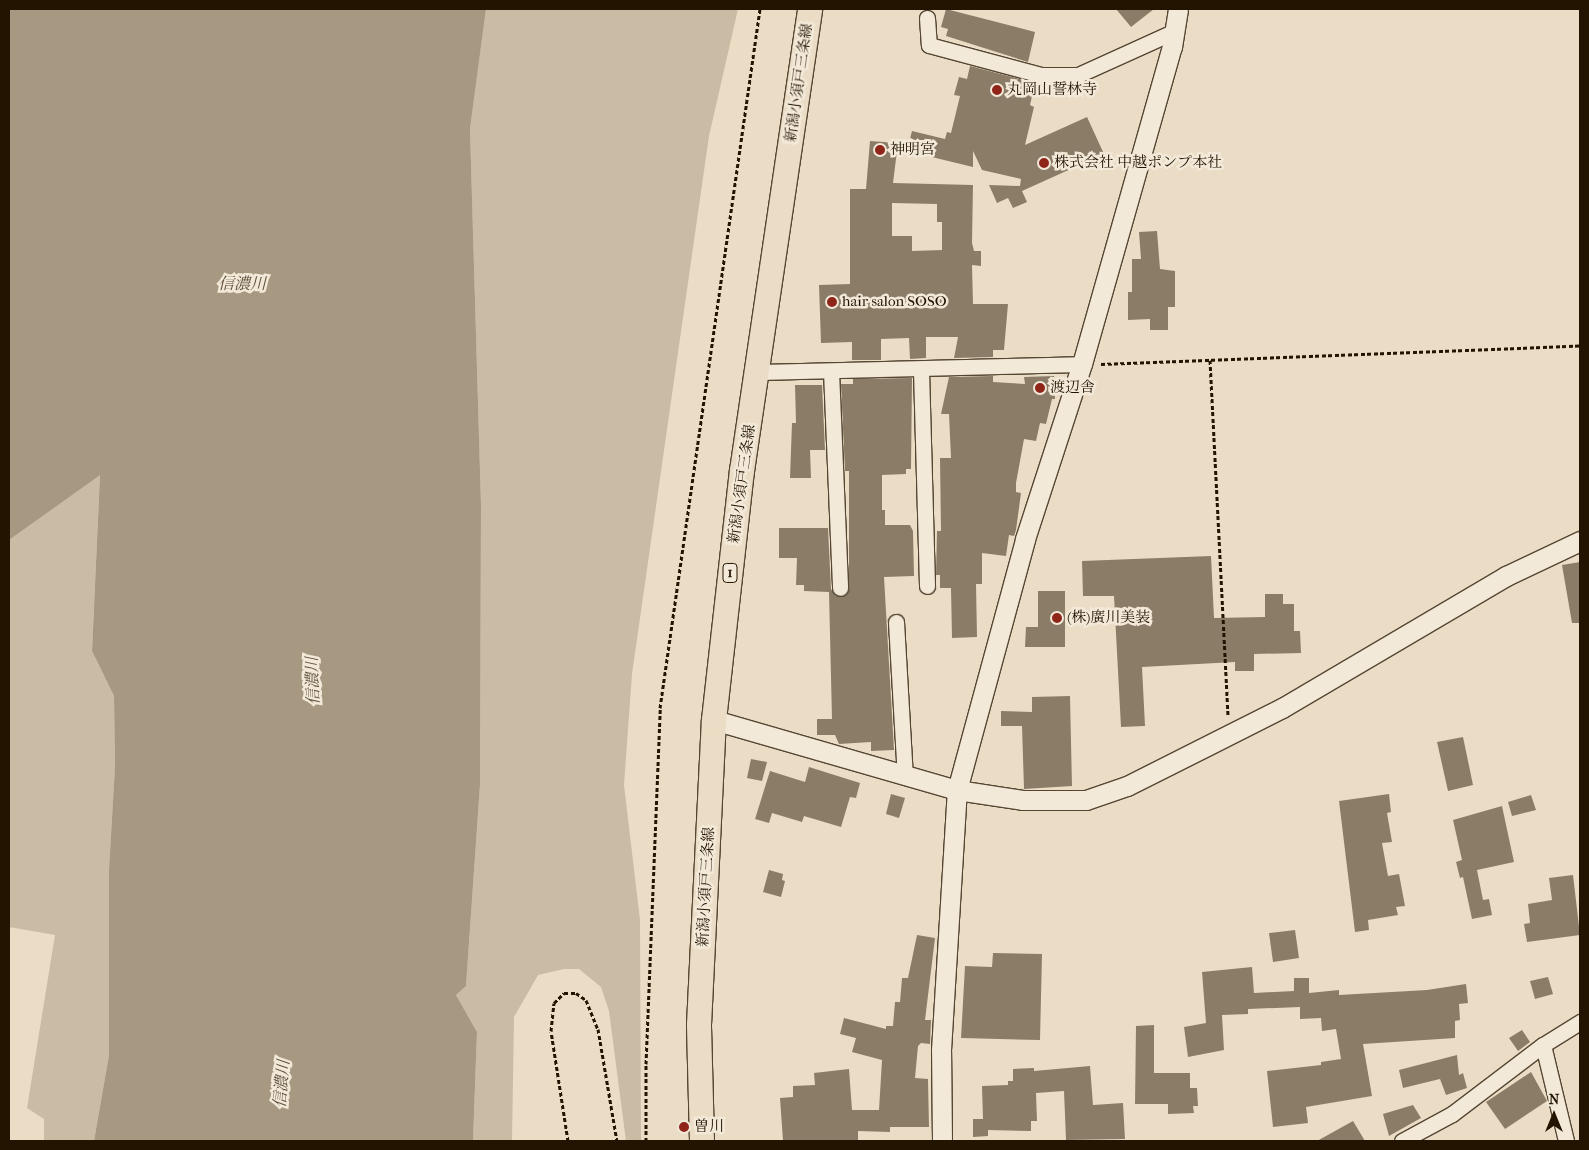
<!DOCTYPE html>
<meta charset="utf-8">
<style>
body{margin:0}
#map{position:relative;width:1589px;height:1150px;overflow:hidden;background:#ebddc5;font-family:"IM FELL French Canon","Noto Serif JP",serif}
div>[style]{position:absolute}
.green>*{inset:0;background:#c9bba4}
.water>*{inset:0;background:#a79882}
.building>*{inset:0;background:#8b7c67}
.path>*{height:3px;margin-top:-1.5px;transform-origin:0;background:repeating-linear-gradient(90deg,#231301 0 4px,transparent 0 6.5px)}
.roads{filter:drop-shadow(1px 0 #554632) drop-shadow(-1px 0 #554632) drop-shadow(0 1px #554632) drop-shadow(0 -1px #554632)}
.minor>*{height:15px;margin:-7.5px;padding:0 7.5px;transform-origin:7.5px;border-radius:7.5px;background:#f2e9d9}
.tertiary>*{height:19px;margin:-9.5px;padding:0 9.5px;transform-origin:9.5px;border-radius:9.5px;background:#f2e9d9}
.primary>*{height:24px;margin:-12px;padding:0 12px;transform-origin:12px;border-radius:12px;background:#ebddc5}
.dots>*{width:14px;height:14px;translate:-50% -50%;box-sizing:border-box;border:2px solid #f2e9d9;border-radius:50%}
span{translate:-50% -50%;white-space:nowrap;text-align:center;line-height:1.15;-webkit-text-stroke:5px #f2e9d9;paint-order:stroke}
.shield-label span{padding:1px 4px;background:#f2e9d9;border:1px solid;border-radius:4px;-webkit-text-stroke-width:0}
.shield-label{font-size:14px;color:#231301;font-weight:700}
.street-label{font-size:15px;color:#231301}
.poi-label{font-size:15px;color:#231301}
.left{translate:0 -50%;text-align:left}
.water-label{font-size:16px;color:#5e4f3b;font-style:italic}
.frame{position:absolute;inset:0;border:10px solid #231301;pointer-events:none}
.north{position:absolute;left:1529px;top:1090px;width:50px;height:50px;-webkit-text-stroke:4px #f2e9d9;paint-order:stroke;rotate:0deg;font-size:14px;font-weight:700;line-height:20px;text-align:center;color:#231301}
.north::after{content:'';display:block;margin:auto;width:18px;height:22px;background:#231301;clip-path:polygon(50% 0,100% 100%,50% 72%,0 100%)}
</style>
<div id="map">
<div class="green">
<i style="clip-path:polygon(486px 9px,738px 9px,709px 136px,632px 674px,624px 785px,640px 920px,641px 1141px,626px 1141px,609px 1011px,601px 987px,579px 969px,564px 969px,538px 975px,514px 1017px,512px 1141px,473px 1141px,477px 1032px,456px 995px,466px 986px,480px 785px,481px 505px,470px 129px)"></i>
<i style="clip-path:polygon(100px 474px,92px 651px,114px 696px,115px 768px,109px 869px,109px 1055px,94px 1141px,44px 1141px,44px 1119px,27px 1108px,55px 935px,9px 927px,9px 540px)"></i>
</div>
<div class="water">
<i style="clip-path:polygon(9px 9px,486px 9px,470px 129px,481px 505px,480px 785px,466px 986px,456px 995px,477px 1032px,473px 1141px,94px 1141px,109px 1055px,109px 869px,115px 767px,114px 696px,92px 651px,100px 475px,9px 540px)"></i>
</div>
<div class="building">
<i style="clip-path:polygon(946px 9px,1035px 32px,1028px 62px,946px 36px,948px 29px,941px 27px)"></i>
<i style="clip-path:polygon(1116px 9px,1154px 9px,1131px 27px)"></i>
<i style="clip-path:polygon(970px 66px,1035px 83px,1030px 105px,1034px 107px,1025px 145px,1087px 117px,1104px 154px,1022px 191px,1027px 202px,1013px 208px,1008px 198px,997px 203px,989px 185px,1020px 186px,1021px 179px,982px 170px,973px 151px,973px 167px,907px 151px,912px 131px,945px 139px,947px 132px,951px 133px,960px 96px,954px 95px,959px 77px,967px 79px)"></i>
<i style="clip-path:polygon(evenodd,870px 141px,898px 143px,893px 183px,973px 185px,972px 243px,974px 251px,981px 251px,981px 266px,972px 265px,973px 304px,1008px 304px,1004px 350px,993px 350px,993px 357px,954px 358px,958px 337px,926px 337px,926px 358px,910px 359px,909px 338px,881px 339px,881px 360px,852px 360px,852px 342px,821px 343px,819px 285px,850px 284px,850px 189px,866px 189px,870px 141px,892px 203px,937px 204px,937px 222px,942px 222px,942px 250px,912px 251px,912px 236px,892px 236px,892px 203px)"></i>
<i style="clip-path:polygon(1157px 231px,1160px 269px,1175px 271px,1175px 307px,1168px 307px,1168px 330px,1150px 330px,1150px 319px,1128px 320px,1128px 292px,1132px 292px,1132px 259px,1141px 259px,1139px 232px)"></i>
<i style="clip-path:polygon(993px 376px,993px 382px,1025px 384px,1024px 377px,1054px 376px,1055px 399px,1052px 399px,1046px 424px,1040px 423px,1036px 441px,1024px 439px,1016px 483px,1016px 492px,1021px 493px,1016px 530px,1014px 536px,1009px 535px,1006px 556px,982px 553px,982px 584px,976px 584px,977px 637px,952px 638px,951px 588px,940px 588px,940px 575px,936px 575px,937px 531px,941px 531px,940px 458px,951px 458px,949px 414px,941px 414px,949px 377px)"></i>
<i style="clip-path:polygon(912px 378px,911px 469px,906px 469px,906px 474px,882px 475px,882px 510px,885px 510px,885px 525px,910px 525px,913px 531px,914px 576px,884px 577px,894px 750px,871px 751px,871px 742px,839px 744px,835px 735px,817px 735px,817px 719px,832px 719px,829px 592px,804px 591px,804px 585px,796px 585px,797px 558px,779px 558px,779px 528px,828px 528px,831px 589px,836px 596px,845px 596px,849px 588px,849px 471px,845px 471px,841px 384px,853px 384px,853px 379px)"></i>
<i style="clip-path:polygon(795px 385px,822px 385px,825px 450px,810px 450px,811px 478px,790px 478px,792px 423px,796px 423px)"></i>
<i style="clip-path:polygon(1211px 556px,1214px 618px,1265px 617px,1265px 594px,1283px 594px,1283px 604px,1294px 604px,1294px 631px,1300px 631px,1301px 653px,1254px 654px,1254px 671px,1235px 671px,1235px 662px,1142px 667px,1145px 726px,1121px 727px,1114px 596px,1083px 596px,1082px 561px)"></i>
<i style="clip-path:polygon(1580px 562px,1580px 623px,1572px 623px,1562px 565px)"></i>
<i style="clip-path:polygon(1038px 591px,1065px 591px,1065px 647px,1025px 647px,1026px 627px,1038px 627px)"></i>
<i style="clip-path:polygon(1070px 696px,1072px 786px,1024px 789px,1022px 726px,1001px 726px,1001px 711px,1032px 712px,1032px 697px)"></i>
<i style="clip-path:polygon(1463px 737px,1473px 785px,1448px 791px,1437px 742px)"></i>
<i style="clip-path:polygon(751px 759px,767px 762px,762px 781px,747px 778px)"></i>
<i style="clip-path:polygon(809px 767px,860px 783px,856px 798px,850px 797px,841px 827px,804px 816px,802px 822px,772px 813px,769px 823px,755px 819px,770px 771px,805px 782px)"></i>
<i style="clip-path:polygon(891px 794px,905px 798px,899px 818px,886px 814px)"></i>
<i style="clip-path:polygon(1389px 794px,1391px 812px,1387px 813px,1392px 842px,1382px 843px,1388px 876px,1399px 874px,1405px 906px,1396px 907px,1398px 915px,1368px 920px,1369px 930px,1355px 932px,1339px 801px)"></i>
<i style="clip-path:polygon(1531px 795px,1536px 810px,1512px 816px,1508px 802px)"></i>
<i style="clip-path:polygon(1502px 806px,1514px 862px,1477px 870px,1483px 900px,1489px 899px,1492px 915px,1472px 919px,1463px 877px,1460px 878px,1456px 862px,1462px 860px,1453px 820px)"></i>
<i style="clip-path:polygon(769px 870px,783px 874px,782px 880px,785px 881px,781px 897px,763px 892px)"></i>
<i style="clip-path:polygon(1573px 875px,1580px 935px,1527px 942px,1524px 924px,1530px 923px,1528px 904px,1552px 900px,1549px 878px)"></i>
<i style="clip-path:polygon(1295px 930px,1299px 958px,1273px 962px,1269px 933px)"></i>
<i style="clip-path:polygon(917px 935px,935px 938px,925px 1020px,931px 1020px,930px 1044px,921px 1043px,918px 1046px,915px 1078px,928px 1079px,929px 1127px,890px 1127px,890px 1132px,858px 1131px,858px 1141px,783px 1141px,780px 1098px,793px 1097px,793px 1086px,815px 1085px,814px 1073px,849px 1069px,852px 1110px,879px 1110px,882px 1060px,852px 1052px,856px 1038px,840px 1034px,844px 1018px,886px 1029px,886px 1026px,893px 1026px,895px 1002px,900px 1002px,902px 978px,908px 978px)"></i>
<i style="clip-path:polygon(993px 953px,1042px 954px,1040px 1040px,961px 1038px,965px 966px,992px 967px)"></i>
<i style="clip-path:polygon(1252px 967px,1254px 993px,1294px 991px,1294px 978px,1309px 978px,1309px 993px,1339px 990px,1339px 995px,1427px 990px,1466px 984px,1468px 1003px,1459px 1004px,1460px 1020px,1455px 1021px,1455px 1038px,1363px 1044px,1372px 1096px,1306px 1107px,1308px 1123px,1273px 1127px,1267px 1071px,1321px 1065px,1321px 1062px,1341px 1059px,1336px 1029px,1322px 1031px,1321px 1018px,1300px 1019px,1300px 1007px,1248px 1009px,1248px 1014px,1222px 1015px,1224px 1050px,1188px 1057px,1184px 1027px,1206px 1023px,1202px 972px)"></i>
<i style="clip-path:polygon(1548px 977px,1553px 994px,1535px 999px,1530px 981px)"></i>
<i style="clip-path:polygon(1154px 1025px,1154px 1073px,1190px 1073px,1190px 1088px,1197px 1088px,1198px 1106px,1193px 1106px,1194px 1113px,1168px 1114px,1168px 1104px,1135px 1104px,1136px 1026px)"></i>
<i style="clip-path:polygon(1522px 1030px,1530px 1042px,1518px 1051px,1509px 1038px)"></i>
<i style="clip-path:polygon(1457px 1055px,1459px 1075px,1463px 1073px,1467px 1088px,1446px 1095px,1440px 1079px,1403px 1088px,1399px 1070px)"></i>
<i style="clip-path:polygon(1090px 1066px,1093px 1105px,1123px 1103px,1125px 1139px,1066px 1140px,1064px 1091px,1036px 1093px,1037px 1121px,1031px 1121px,1031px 1131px,988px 1130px,988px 1136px,973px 1137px,973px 1119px,983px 1119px,982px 1086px,1008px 1085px,1008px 1081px,1013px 1081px,1013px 1069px,1034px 1068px,1034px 1071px)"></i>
<i style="clip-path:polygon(1531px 1072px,1547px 1101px,1505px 1129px,1486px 1102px)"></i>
<i style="clip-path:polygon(1413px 1105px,1421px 1118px,1389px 1136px,1383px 1114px)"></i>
<i style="clip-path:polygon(1353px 1121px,1365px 1141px,1317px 1141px)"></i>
</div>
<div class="path">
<i style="left:1210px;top:360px;width:356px;rotate:87.1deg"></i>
<i style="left:1101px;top:364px;width:479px;rotate:-2.2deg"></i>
<i style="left:568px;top:1141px;width:111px;rotate:-98.8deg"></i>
<i style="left:551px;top:1031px;width:28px;rotate:-84deg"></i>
<i style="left:554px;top:1003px;width:14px;rotate:-45deg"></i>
<i style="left:564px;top:993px;width:12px"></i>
<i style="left:576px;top:993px;width:12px;rotate:35deg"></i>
<i style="left:586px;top:1000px;width:31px;rotate:68deg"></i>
<i style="left:598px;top:1029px;width:114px;rotate:80.4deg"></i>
<i style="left:646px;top:1141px;width:77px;rotate:-90deg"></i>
<i style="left:646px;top:1064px;width:356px;rotate:-87.7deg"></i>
<i style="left:660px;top:708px;width:706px;rotate:-81.86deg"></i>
</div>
<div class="roads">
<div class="minor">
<i style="left:927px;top:18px;width:27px;rotate:86deg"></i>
<i style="left:929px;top:45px;width:116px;rotate:15deg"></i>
<i style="left:1041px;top:75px;width:37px"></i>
<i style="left:1078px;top:75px;width:107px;rotate:-24.4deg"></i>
<i style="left:921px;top:370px;width:216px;rotate:88.4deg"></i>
<i style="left:831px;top:371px;width:217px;rotate:87.6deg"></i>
<i style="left:757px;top:372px;width:325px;rotate:-1.4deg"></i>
<i style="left:896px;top:622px;width:154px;rotate:86.7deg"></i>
<i style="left:1543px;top:1045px;width:99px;rotate:76.5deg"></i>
<i style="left:1402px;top:1141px;width:57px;rotate:-28.4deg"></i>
<i style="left:1452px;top:1114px;width:114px;rotate:-37.2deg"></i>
<i style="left:1543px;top:1045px;width:44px;rotate:-31.9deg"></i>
</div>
<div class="tertiary">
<i style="left:714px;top:720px;width:253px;rotate:16.1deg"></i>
<i style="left:957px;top:790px;width:66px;rotate:8.7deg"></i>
<i style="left:1022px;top:800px;width:64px"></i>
<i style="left:1086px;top:800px;width:43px;rotate:-18.9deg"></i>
<i style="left:1127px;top:786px;width:174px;rotate:-26.7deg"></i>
<i style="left:1282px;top:708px;width:260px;rotate:-30.5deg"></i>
<i style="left:1506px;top:576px;width:82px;rotate:-25.3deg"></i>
<i style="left:942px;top:1141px;width:91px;rotate:-90.6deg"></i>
<i style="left:941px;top:1050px;width:260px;rotate:-86.5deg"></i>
<i style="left:957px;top:790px;width:260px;rotate:-74.8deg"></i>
<i style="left:1025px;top:539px;width:184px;rotate:-72deg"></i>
<i style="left:1082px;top:364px;width:330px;rotate:-74.2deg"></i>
<i style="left:1172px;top:47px;width:38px;rotate:-81deg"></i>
</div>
<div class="primary">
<i style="left:702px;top:1141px;width:116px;rotate:-91.5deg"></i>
<i style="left:699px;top:1025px;width:305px;rotate:-87.2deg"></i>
<i style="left:714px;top:720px;width:251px;rotate:-83.6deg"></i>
<i style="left:742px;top:471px;width:467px;rotate:-81.6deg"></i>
</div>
</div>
<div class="dots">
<i style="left:997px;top:90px;background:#8f2418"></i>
<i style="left:880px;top:150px;background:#8f2418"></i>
<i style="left:1044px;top:163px;background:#8f2418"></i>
<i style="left:832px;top:302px;background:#8f2418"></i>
<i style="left:1040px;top:388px;background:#8f2418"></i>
<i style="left:1057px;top:618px;background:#8f2418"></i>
<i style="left:684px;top:1127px;background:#8f2418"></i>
</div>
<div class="shield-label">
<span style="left:730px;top:573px">1</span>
</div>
<div class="street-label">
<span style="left:799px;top:83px;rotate:-82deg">新潟小須戸三条線</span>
<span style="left:742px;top:484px;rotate:-82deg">新潟小須戸三条線</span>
<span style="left:706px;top:887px;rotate:-87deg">新潟小須戸三条線</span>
</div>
<div class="poi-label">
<span class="left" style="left:1007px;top:90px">丸岡山誓林寺</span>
<span class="left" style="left:890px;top:150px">神明宮</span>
<span class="left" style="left:1054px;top:163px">株式会社 中越ポンプ本社</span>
<span class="left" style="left:842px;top:302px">hair salon SOSO</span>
<span class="left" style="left:1050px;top:388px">渡辺舎</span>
<span class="left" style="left:1067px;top:618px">(株)廣川美装</span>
<span class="left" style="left:694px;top:1127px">曽川</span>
</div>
<div class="water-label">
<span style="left:242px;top:284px">信濃川</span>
<span style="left:313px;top:681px;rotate:-92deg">信濃川</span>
<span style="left:282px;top:1084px;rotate:-85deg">信濃川</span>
</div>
<div class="frame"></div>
<div class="north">N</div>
</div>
